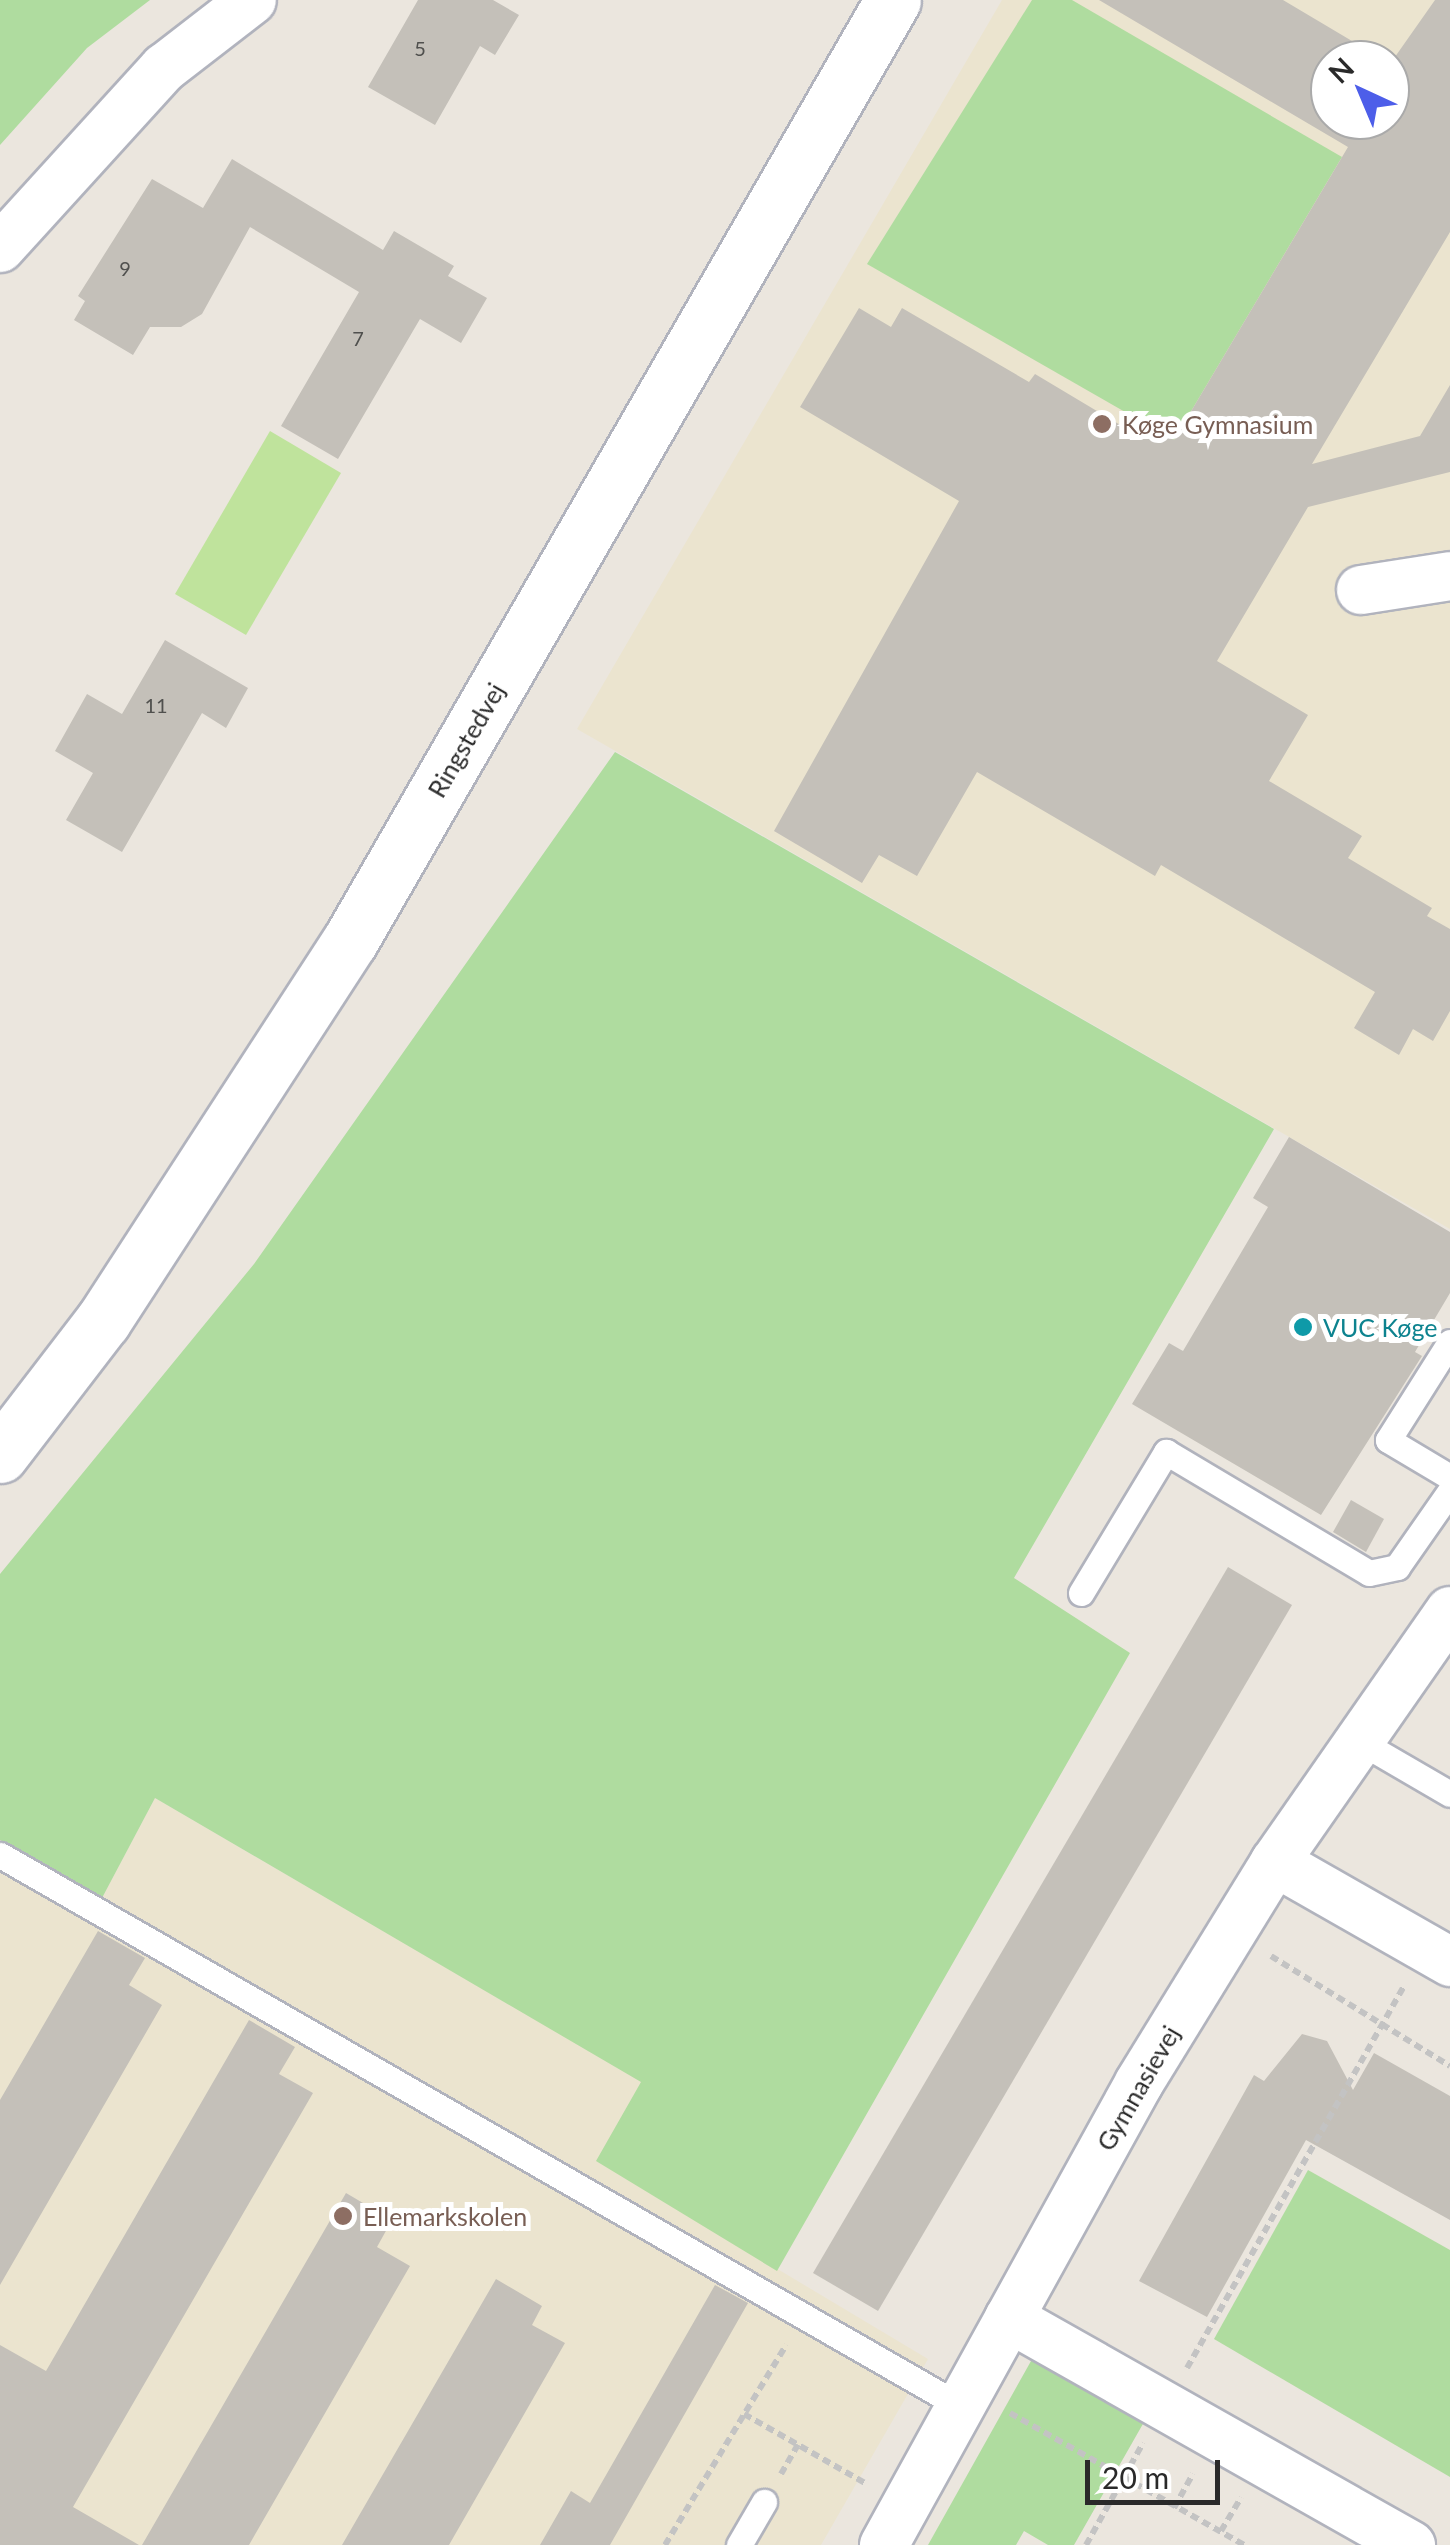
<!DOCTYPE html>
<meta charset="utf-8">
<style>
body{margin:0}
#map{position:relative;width:1450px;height:2545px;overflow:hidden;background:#ebe6de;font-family:Lato,sans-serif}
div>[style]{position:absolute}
.education>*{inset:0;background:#ebe4cf}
.green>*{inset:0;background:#afdc9f}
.pitch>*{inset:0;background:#bfe39c}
.building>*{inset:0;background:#c4c0b9}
.path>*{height:6px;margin-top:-3px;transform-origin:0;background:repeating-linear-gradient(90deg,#c3c3c3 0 8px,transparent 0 13px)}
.roads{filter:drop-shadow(2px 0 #b1b3bd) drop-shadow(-2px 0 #b1b3bd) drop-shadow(0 2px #b1b3bd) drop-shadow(0 -2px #b1b3bd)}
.service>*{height:25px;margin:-12.5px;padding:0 12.5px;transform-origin:12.5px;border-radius:12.5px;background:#fff}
.minor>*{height:48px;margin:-24px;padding:0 24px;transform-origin:24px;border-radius:24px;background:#fff}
.secondary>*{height:55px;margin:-27.5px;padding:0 27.5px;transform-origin:27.5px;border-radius:27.5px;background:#fff}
.dots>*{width:28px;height:28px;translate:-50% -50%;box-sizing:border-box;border:5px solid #fff;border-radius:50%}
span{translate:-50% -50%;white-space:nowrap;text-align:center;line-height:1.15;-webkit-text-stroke:10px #fff;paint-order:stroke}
.number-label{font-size:20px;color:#50504e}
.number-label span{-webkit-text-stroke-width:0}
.education-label{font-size:25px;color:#785e54}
.left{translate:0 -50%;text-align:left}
.street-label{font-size:25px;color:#2a2a2a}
.culture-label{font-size:25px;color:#0d838f}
.north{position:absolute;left:1310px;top:40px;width:100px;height:100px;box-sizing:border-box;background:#fff;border:2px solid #aaa;border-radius:50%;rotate:316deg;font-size:28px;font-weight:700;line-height:40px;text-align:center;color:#2a2a2a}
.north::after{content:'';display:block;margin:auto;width:35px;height:45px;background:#4d5ee9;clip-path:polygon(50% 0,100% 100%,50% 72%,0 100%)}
.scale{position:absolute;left:1085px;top:2460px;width:135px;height:45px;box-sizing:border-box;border:5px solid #2a2a2a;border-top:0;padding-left:12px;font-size:30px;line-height:35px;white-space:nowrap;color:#2a2a2a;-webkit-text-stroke:8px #fff;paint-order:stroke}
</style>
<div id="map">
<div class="education">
<i style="clip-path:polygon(evenodd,1002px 0,1450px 0,1450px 1229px,577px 729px,1002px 0,1330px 60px,1390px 60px,1390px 120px,1330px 120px,1330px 60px)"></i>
<i style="clip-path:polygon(155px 1798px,642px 2082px,597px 2161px,928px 2359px,821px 2545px,0 2545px,0 1840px,102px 1898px)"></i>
</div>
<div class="green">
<i style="clip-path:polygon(0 0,150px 0,87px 48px,0 145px)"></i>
<i style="clip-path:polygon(1032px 0,1072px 0,1342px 157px,1174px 440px,867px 264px)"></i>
<i style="clip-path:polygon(615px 752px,1274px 1129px,1014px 1578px,1130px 1653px,777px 2271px,596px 2161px,641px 2082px,155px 1798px,102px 1898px,0 1840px,0 1574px,254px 1264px)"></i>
<i style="clip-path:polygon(1308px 2170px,1450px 2250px,1450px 2477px,1214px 2339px)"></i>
<i style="clip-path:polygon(1040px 2345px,1152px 2408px,1074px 2545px,1048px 2545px,1024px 2531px,1016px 2545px,928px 2545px)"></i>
</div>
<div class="pitch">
<i style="clip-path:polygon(270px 431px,341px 473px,246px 635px,175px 594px)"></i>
</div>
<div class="building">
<i style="clip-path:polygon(418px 0,493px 0,519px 15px,495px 55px,480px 46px,435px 125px,368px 87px)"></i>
<i style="clip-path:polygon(1099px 0,1283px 0,1384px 60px,1330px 60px,1330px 120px,1390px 120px,1390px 64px,1435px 0,1450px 0,1450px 232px,1312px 464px,1420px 436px,1450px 385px,1450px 472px,1308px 507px,1217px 661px,1308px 715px,1269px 781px,1362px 836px,1348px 858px,1432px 908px,1427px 916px,1450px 929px,1450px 1011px,1433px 1041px,1413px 1029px,1399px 1055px,1354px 1028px,1375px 992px,1161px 865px,1155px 876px,977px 772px,917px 876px,879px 855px,862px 883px,774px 831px,959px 501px,800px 407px,859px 308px,891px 327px,902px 308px,1029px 382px,1035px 374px,1122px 426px,1129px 413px,1174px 440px,1348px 147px)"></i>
<i style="clip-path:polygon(232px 159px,383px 250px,394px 231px,454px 266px,448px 276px,487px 298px,461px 343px,420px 319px,338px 459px,281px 426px,359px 292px,250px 227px,202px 314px,181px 327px,150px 327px,133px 355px,74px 320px,85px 301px,78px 296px,152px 179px,203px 208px)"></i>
<i style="clip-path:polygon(165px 640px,248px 688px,226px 728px,202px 713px,122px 852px,66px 820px,93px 773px,55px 751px,87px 694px,122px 714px)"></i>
<i style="clip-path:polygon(1289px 1137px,1450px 1232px,1450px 1293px,1415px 1352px,1422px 1356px,1321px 1515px,1132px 1404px,1169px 1343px,1183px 1351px,1268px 1207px,1253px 1198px)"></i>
<i style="clip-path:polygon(1351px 1500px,1384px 1519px,1366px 1552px,1333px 1532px)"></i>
<i style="clip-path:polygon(1228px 1567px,1292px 1605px,878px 2311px,813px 2273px)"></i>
<i style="clip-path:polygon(98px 1931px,145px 1958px,129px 1985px,162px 2005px,0 2285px,0 2100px)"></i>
<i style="clip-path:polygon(249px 2020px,295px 2047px,279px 2074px,313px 2093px,73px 2507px,139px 2545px,0 2545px,0 2345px,46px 2371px)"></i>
<i style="clip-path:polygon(1302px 2034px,1327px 2041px,1353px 2090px,1374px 2053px,1450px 2096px,1450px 2220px,1306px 2140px,1207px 2317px,1139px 2281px,1254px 2075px,1264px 2081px)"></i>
<i style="clip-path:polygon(346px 2193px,392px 2220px,377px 2247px,410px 2266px,249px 2545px,142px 2545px)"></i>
<i style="clip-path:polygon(496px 2279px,542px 2306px,532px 2325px,565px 2343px,449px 2545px,342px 2545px)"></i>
<i style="clip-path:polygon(715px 2285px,748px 2303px,610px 2545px,540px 2545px,571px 2491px,590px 2503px)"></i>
</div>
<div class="path">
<i style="left:1271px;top:1956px;width:210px;rotate:31.6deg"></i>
<i style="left:1187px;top:2368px;width:438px;rotate:-60.4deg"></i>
<i style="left:1010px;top:2413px;width:269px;rotate:29.4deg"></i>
<i style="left:744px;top:2414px;width:139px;rotate:29.7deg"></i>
<i style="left:781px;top:2474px;width:34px;rotate:-60deg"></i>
<i style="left:1174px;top:2508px;width:39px;rotate:-61deg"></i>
<i style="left:1221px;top:2531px;width:39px;rotate:-59deg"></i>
<i style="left:665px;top:2545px;width:234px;rotate:-58.8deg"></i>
<i style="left:1086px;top:2545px;width:117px;rotate:-60.8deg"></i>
</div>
<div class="roads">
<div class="service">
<i style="left:1450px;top:1342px;width:116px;rotate:122.3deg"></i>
<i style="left:1388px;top:1440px;width:72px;rotate:30.8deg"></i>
<i style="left:1081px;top:1593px;width:165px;rotate:-58.9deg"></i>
<i style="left:1166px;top:1452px;width:236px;rotate:30.8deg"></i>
<i style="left:1369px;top:1573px;width:29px;rotate:-12deg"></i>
<i style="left:1397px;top:1567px;width:93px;rotate:-55.1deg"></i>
<i style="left:1359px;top:1741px;width:105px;rotate:30.2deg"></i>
<i style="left:0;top:1855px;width:1107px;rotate:29.85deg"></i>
<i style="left:739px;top:2545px;width:50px;rotate:-59.8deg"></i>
</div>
<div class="minor">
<i style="left:0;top:248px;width:244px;rotate:-47.7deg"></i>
<i style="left:164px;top:68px;width:111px;rotate:-37.7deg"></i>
<i style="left:1361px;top:590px;width:90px;rotate:-8.9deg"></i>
<i style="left:1275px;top:1862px;width:202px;rotate:29.7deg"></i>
<i style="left:1009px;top:2318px;width:462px;rotate:29.5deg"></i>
<i style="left:884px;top:2545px;width:528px;rotate:-61.1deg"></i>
<i style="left:1139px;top:2083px;width:259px;rotate:-58.4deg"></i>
<i style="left:1275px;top:1862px;width:306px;rotate:-55.1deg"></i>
</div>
<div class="secondary">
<i style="left:0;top:1455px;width:169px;rotate:-52.5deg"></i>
<i style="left:103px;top:1321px;width:453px;rotate:-57deg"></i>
<i style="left:350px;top:941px;width:1086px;rotate:-60.01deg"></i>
</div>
</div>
<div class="dots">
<i style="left:1102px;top:424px;background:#8d6e63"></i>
<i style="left:1303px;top:1327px;background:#0f9aa8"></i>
<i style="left:343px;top:2216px;background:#8d6e63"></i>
</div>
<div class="number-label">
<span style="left:420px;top:48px">5</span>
<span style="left:125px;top:268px">9</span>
<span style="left:358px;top:338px">7</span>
<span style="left:156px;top:705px">11</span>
</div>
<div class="education-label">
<span class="left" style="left:1122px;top:424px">Køge Gymnasium</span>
<span class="left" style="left:363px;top:2216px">Ellemarkskolen</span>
</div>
<div class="street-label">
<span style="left:466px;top:740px;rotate:-60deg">Ringstedvej</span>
<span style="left:1138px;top:2088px;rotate:-60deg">Gymnasievej</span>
</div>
<div class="culture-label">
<span class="left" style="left:1323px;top:1327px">VUC Køge</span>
</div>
<div class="north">N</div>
<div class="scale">20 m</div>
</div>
